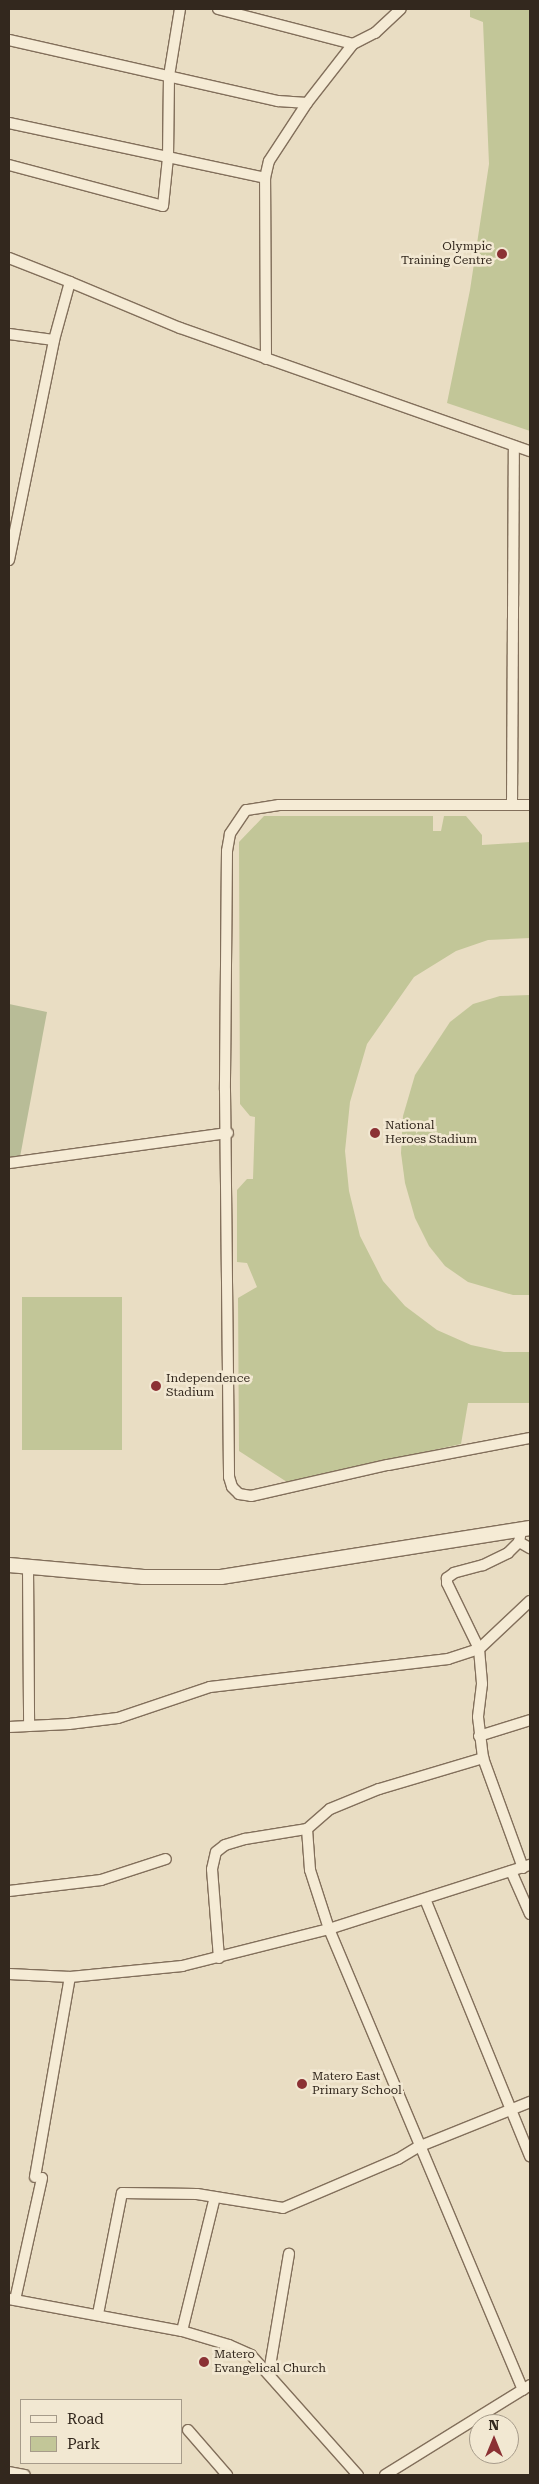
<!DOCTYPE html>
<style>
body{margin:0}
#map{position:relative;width:539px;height:2484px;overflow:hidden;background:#e9ddc3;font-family:"Roboto Serif",serif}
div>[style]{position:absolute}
.green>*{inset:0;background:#c2c698}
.cemetery>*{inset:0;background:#b8bc97}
.roads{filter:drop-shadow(1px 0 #826f5b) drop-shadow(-1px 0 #826f5b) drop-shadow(0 1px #826f5b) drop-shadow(0 -1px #826f5b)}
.street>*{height:10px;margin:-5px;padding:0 5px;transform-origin:5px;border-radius:5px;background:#f5ebd5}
.secondary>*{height:14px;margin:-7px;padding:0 7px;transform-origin:7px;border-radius:7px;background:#f5ebd5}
.dots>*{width:14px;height:14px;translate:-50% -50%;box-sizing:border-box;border:2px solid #f2e8d2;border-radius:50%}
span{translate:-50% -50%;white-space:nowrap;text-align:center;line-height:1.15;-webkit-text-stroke:5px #f2e8d2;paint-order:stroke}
.poi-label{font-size:12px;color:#33281e}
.right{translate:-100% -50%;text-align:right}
.left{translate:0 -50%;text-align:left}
.frame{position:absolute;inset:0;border:10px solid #33281e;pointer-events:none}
.legend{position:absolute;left:20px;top:2399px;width:162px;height:65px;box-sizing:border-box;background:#f2e8d2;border:1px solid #a69b8a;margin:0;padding:6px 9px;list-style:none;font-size:15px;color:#33281e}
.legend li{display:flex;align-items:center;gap:10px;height:25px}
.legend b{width:25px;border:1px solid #a69b8a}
.north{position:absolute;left:469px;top:2414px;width:50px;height:50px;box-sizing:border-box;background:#f2e8d2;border:1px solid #a69b8a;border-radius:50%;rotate:0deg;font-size:14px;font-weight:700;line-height:20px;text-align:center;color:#33281e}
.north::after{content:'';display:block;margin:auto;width:18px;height:22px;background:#8b3134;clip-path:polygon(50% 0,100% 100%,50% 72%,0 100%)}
</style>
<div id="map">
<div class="green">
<i style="clip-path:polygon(470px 9px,530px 9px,530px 431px,447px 403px,470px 290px,489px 164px,483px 22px,470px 17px)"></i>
<i style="clip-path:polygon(264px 816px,433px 816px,433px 831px,441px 831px,444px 816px,466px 816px,482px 835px,482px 845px,530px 842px,530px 938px,488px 940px,456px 951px,414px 977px,367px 1044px,350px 1102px,345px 1151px,349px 1191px,360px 1236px,383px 1281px,405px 1306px,437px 1330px,471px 1345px,504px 1352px,530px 1352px,530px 1403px,468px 1403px,461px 1444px,287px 1482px,239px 1451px,238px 1298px,257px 1287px,247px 1263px,237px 1262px,237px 1190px,247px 1179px,253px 1179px,255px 1117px,250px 1116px,240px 1104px,239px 842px)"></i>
<i style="clip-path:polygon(530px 995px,530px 1295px,513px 1295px,468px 1282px,445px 1266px,429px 1246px,415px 1218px,405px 1183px,401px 1153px,403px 1116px,415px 1075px,450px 1022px,473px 1004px,500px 996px)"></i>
<i style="clip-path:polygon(22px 1297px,122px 1297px,122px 1450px,22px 1450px)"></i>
</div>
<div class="cemetery">
<i style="clip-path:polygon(9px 1004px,47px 1012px,20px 1157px,9px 1158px)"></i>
</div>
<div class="roads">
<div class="street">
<i style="left:218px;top:9px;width:139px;rotate:14.5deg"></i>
<i style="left:9px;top:40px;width:276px;rotate:12.8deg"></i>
<i style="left:278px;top:101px;width:29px;rotate:4deg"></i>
<i style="left:9px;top:123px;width:262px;rotate:12.1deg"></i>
<i style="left:9px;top:165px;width:159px;rotate:14.9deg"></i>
<i style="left:163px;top:206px;width:48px;rotate:-84.1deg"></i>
<i style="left:168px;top:158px;width:82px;rotate:-89.3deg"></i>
<i style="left:169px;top:76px;width:68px;rotate:-80.7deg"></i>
<i style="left:9px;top:258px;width:66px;rotate:21.5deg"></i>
<i style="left:9px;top:334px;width:45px;rotate:7.6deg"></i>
<i style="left:266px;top:359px;width:181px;rotate:-90.3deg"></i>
<i style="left:265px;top:178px;width:17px;rotate:-77deg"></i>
<i style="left:269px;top:161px;width:69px;rotate:-56.8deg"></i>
<i style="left:307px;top:103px;width:75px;rotate:-52.1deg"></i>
<i style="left:353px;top:44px;width:25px;rotate:-27deg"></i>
<i style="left:375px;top:33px;width:35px;rotate:-43deg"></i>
<i style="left:9px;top:560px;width:225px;rotate:-78.4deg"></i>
<i style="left:54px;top:340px;width:60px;rotate:-74.6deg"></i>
<i style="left:70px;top:282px;width:119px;rotate:22.7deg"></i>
<i style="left:180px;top:328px;width:371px;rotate:19.4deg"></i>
<i style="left:512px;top:805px;width:359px;rotate:-89.7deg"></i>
<i style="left:530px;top:805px;width:251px;rotate:180deg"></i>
<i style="left:279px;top:805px;width:33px;rotate:171deg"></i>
<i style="left:246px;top:810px;width:29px;rotate:124deg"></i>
<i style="left:230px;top:834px;width:17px;rotate:100deg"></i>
<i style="left:227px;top:851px;width:239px;rotate:90.5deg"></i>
<i style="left:225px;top:1090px;width:387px;rotate:89.4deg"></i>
<i style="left:229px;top:1477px;width:10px;rotate:73deg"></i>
<i style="left:232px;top:1487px;width:10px;rotate:45deg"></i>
<i style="left:239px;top:1494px;width:12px;rotate:9deg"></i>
<i style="left:251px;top:1496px;width:140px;rotate:-12.8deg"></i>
<i style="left:388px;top:1465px;width:145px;rotate:-10.8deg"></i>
<i style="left:9px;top:1163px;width:221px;rotate:-7.8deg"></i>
<i style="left:521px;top:1530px;width:12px;rotate:99deg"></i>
<i style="left:519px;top:1542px;width:16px;rotate:135deg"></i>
<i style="left:508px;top:1553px;width:28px;rotate:154deg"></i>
<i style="left:483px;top:1565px;width:30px;rotate:165deg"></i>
<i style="left:454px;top:1573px;width:9px;rotate:144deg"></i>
<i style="left:447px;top:1578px;width:5px;rotate:90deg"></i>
<i style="left:447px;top:1583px;width:73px;rotate:64.1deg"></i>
<i style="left:479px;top:1649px;width:35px;rotate:85deg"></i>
<i style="left:482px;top:1684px;width:33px;rotate:97deg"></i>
<i style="left:478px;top:1717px;width:41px;rotate:83deg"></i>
<i style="left:483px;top:1758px;width:117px;rotate:70deg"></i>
<i style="left:519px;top:1542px;width:13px;rotate:29deg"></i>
<i style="left:28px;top:1567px;width:159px;rotate:89.6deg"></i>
<i style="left:9px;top:1727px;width:60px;rotate:-2.9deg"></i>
<i style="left:69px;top:1724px;width:49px;rotate:-7deg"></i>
<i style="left:118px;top:1718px;width:97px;rotate:-18.6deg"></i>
<i style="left:210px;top:1687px;width:240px;rotate:-6.7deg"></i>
<i style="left:448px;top:1659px;width:33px;rotate:-18deg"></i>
<i style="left:479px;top:1649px;width:70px;rotate:-43.3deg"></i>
<i style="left:479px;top:1736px;width:53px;rotate:-17.4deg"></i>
<i style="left:307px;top:1829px;width:41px;rotate:85.8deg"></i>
<i style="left:310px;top:1870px;width:62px;rotate:72.1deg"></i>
<i style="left:329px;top:1929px;width:500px;rotate:67.18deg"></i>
<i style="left:511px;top:1871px;width:47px;rotate:66.2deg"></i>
<i style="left:9px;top:1891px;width:93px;rotate:-6.8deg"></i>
<i style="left:101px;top:1880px;width:68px;rotate:-17.9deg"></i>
<i style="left:425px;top:1899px;width:278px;rotate:67.8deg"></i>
<i style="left:219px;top:1958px;width:89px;rotate:-94.5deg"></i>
<i style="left:212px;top:1869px;width:17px;rotate:-77deg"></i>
<i style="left:216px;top:1852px;width:11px;rotate:-38deg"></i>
<i style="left:225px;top:1845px;width:21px;rotate:-17deg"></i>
<i style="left:245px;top:1839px;width:63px;rotate:-9.2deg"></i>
<i style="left:307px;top:1829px;width:30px;rotate:-41deg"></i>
<i style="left:330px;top:1809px;width:53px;rotate:-22.2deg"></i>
<i style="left:379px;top:1789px;width:109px;rotate:-16.6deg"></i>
<i style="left:9px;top:1974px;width:61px;rotate:2.8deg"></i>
<i style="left:70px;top:1977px;width:113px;rotate:-5.6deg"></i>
<i style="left:182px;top:1966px;width:152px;rotate:-14.1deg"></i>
<i style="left:329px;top:1929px;width:211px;rotate:-17.7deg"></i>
<i style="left:35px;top:2177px;width:203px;rotate:-80.1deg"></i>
<i style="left:9px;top:2299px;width:176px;rotate:10.5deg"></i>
<i style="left:182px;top:2331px;width:49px;rotate:16.6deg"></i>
<i style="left:229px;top:2345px;width:24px;rotate:24deg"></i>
<i style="left:251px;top:2355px;width:161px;rotate:48.3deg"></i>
<i style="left:15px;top:2300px;width:125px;rotate:-77.5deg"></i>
<i style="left:98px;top:2314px;width:123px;rotate:-78.8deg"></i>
<i style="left:122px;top:2193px;width:75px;rotate:0.8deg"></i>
<i style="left:197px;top:2194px;width:87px;rotate:9.2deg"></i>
<i style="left:283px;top:2208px;width:125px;rotate:-23.1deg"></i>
<i style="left:398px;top:2159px;width:23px;rotate:-31deg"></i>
<i style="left:418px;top:2147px;width:121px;rotate:-21.9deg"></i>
<i style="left:182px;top:2331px;width:138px;rotate:-76.2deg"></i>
<i style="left:269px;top:2372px;width:120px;rotate:-80.4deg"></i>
<i style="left:188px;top:2430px;width:60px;rotate:49.1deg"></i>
<i style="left:9px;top:2472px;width:16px;rotate:11deg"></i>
<i style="left:385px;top:2475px;width:171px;rotate:-31.8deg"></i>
</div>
<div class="secondary">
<i style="left:9px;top:1565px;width:135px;rotate:5.1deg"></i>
<i style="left:143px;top:1577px;width:78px"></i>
<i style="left:221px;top:1577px;width:313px;rotate:-9deg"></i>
</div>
</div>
<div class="dots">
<i style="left:502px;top:254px;background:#8b3134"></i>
<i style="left:375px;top:1133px;background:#8b3134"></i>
<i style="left:156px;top:1386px;background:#8b3134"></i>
<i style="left:302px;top:2084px;background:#8b3134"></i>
<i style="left:204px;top:2362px;background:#8b3134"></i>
</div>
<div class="poi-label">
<span class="right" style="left:492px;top:254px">Olympic<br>Training Centre</span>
<span class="left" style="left:385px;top:1133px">National<br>Heroes Stadium</span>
<span class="left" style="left:166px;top:1386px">Independence<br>Stadium</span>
<span class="left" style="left:312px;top:2084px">Matero East<br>Primary School</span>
<span class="left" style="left:214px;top:2362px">Matero<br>Evangelical Church</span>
</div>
<div class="frame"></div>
<ul class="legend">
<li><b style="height:6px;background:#f5ebd5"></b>Road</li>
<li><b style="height:14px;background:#c2c698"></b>Park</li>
</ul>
<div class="north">N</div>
</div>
